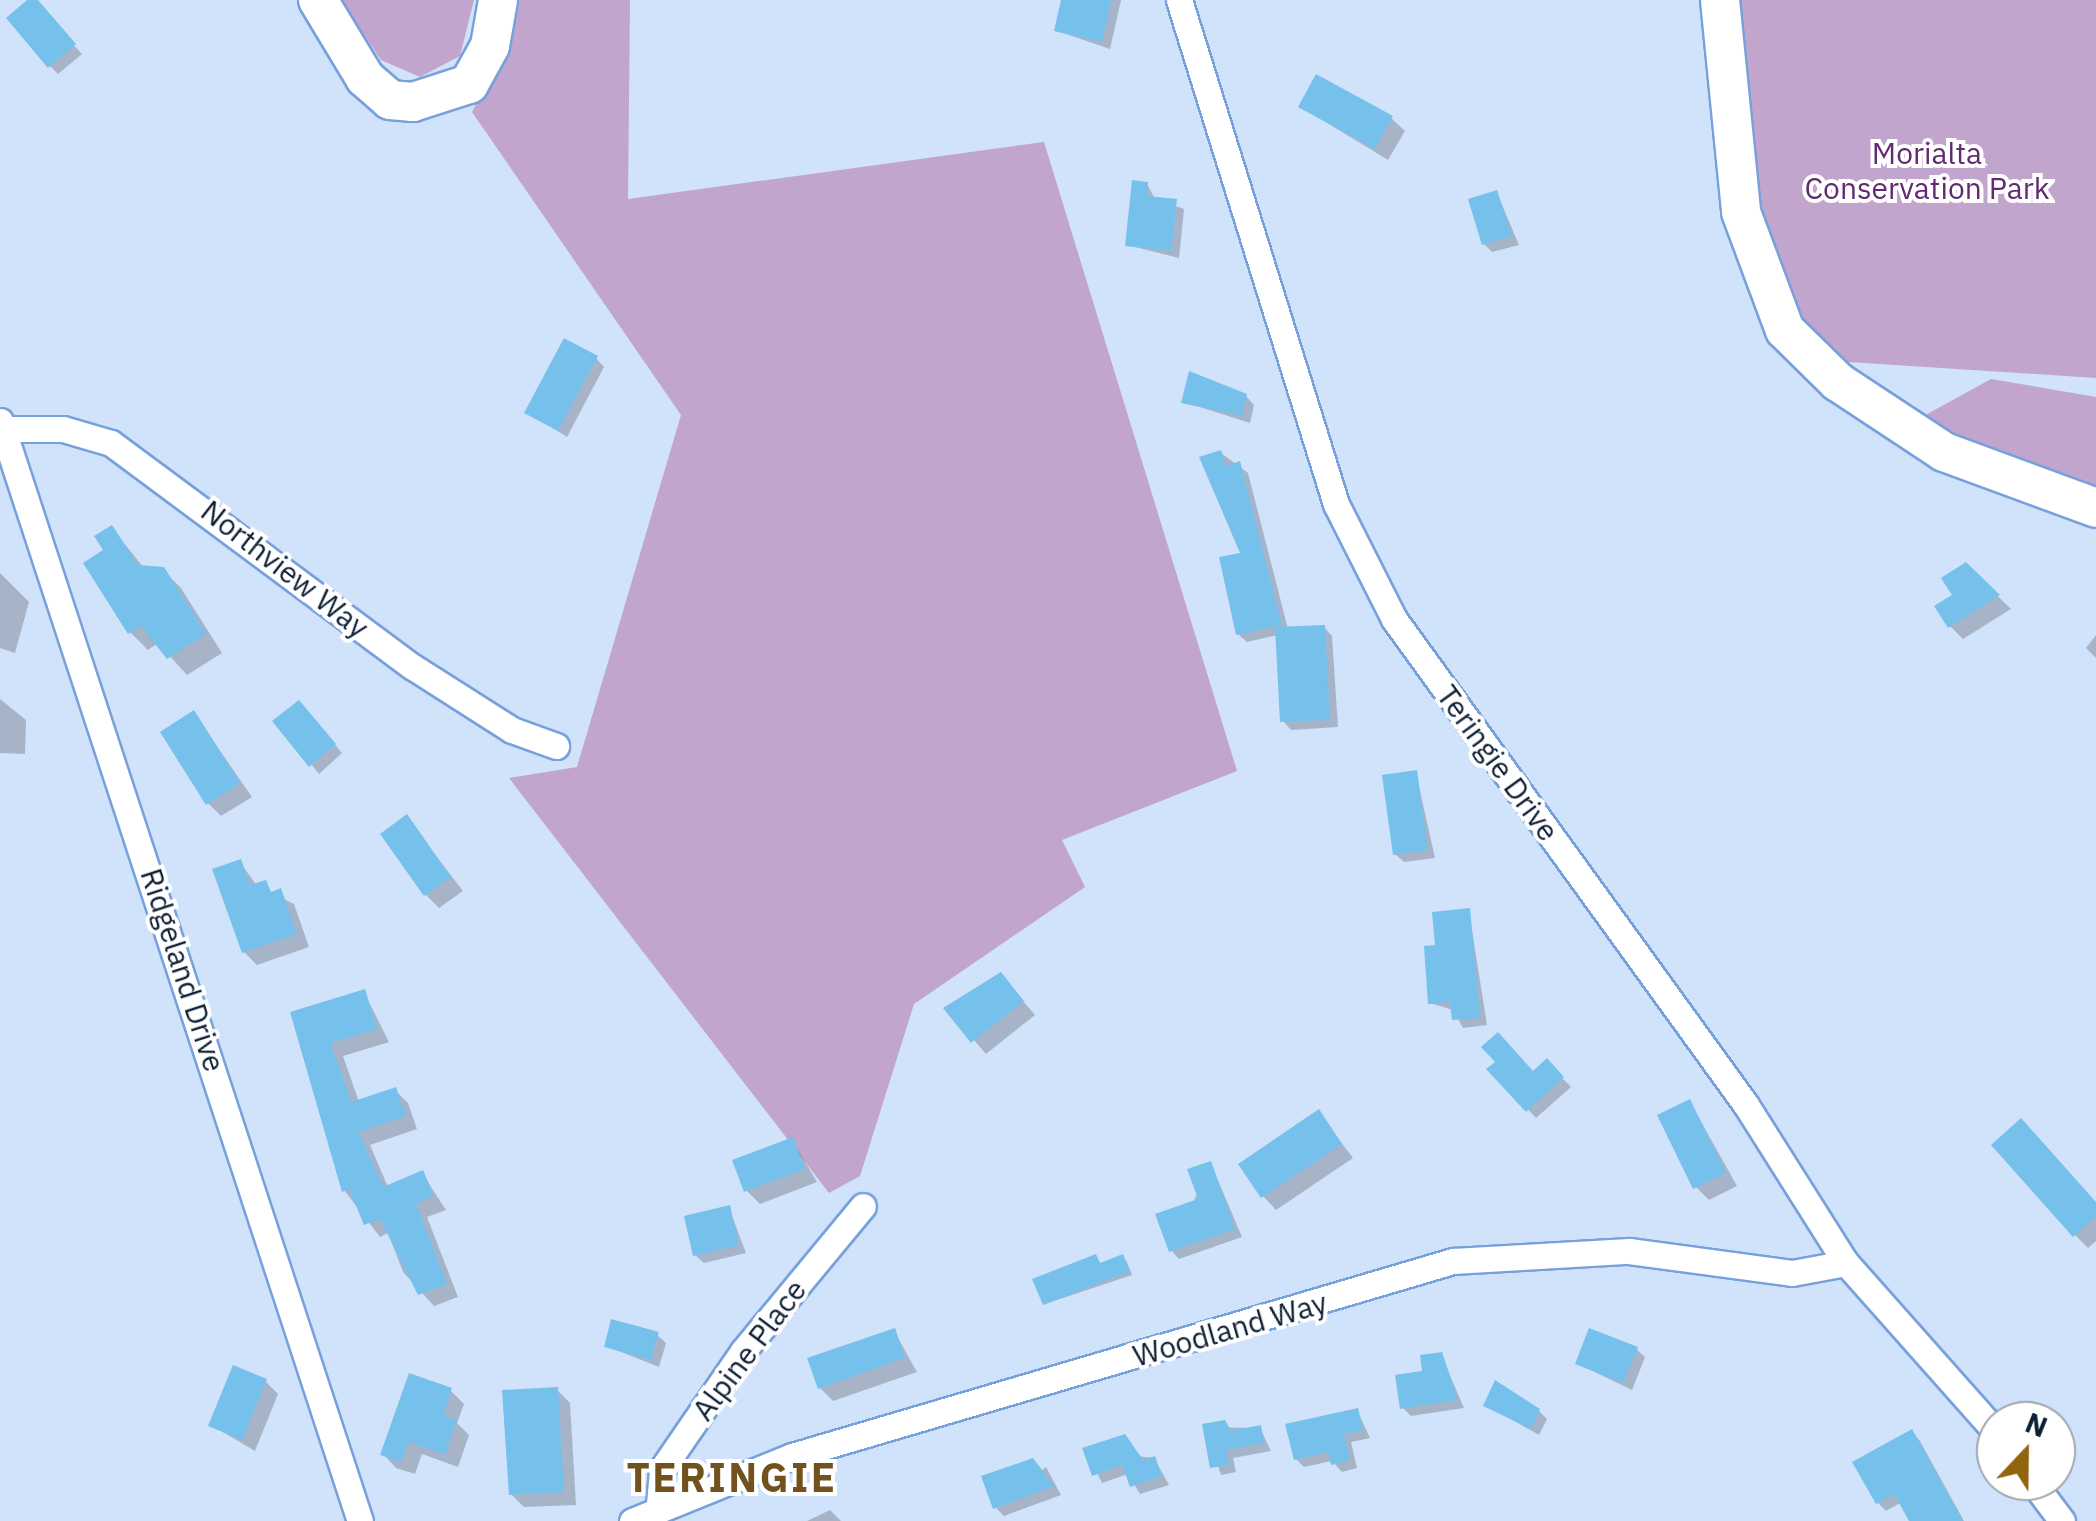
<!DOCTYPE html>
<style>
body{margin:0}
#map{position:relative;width:2096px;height:1521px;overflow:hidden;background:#d1e2fb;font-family:"IBM Plex Sans",sans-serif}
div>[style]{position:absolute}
.green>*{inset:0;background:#c1a5cc}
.shadow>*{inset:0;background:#0003}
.building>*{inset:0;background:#76c0ec}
.roads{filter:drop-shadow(2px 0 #77a1db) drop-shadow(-2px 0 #77a1db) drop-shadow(0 2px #77a1db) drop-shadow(0 -2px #77a1db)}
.minor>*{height:25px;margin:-12.5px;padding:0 12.5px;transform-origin:12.5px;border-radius:12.5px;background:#fff}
.secondary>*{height:38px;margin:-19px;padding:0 19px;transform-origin:19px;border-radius:19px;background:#fff}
span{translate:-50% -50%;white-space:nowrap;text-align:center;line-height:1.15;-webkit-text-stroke:8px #fff;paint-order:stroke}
.park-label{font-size:30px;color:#612a73}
.street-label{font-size:30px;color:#0f2036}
.district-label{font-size:40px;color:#71511c;font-weight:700;letter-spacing:2.5px}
.north{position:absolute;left:1976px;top:1401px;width:100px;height:100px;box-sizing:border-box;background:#fff;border:2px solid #9fa6af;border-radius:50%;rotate:22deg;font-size:28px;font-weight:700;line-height:40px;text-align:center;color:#0f2036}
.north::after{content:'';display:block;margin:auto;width:35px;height:45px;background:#91640e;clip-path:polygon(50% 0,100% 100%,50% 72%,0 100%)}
</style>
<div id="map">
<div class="green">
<i style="clip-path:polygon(341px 0,474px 0,460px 56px,420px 77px,381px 60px)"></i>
<i style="clip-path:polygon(514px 0,630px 0,628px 199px,1044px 142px,1237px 771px,1062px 840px,1085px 887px,914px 1004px,860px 1176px,829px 1193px,509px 778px,577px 767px,681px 415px,472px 112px,514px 31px)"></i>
<i style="clip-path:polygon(1738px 0,2096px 0,2096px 378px,1833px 361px,1774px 315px)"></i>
<i style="clip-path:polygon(1991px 379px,2096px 397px,2096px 500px,1911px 423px)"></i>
</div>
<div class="shadow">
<i style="clip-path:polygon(31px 0,82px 54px,58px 74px,50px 66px)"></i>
<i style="clip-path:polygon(1063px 0,1121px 0,1110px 49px,1057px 31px)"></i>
<i style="clip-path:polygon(1301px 107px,1391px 118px,1405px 131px,1388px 160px)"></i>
<i style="clip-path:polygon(1147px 184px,1155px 199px,1184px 209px,1179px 258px,1127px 245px)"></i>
<i style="clip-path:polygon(1497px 193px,1519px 245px,1492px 252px,1484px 244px)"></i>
<i style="clip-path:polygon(596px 358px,604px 367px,567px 437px,527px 412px)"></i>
<i style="clip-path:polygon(1246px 396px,1254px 405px,1250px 423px,1184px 402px)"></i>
<i style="clip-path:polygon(1221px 453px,1248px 473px,1288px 629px,1324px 627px,1332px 636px,1338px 727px,1291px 730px,1283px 721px,1278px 635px,1247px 642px,1238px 634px,1243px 555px)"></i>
<i style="clip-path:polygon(112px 528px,144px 568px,163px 570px,181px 588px,222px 653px,187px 675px,158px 643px,148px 650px,130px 632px,106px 551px)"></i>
<i style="clip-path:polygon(1966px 565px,2011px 609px,1963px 639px,1950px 626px)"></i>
<i style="clip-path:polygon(0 573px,29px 602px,15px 653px,0 648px)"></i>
<i style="clip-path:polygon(2096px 635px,2096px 658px,2086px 648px)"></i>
<i style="clip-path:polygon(0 699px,26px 720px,25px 754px,0 753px)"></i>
<i style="clip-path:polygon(307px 711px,342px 753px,319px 774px,276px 721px)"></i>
<i style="clip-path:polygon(194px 713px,252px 797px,221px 816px,208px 803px)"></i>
<i style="clip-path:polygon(1416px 773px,1435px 858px,1404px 862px,1395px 854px)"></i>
<i style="clip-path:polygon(407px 818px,463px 891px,439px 908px,426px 895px)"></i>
<i style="clip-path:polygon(240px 862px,257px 886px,294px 904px,309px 947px,257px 965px,244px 952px)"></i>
<i style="clip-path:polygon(1469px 911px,1487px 1025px,1463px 1028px,1453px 1010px,1430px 1003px,1437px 947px)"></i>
<i style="clip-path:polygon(1001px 975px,1035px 1015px,986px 1054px,947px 1009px)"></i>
<i style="clip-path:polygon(364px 992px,389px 1042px,343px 1056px,359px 1102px,395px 1090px,408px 1103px,417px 1129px,370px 1145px,388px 1187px,422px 1173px,446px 1210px,427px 1217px,458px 1297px,434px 1306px,403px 1272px,388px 1233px,380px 1237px,344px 1190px,293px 1013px)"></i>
<i style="clip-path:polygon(1546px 1061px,1571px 1087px,1536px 1118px,1490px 1069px,1533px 1074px)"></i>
<i style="clip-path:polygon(1690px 1102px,1737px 1186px,1709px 1200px,1696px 1187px)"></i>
<i style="clip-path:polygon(1319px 1113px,1353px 1158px,1276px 1210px,1263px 1196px)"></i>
<i style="clip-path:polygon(792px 1140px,817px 1182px,760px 1204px,747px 1191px)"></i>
<i style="clip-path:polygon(1211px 1164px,1242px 1237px,1179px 1259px,1171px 1250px)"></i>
<i style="clip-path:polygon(2096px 1204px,2096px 1241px,2088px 1248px,2075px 1235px)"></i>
<i style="clip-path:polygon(729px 1208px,746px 1253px,704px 1263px,695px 1255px)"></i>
<i style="clip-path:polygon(1096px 1256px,1101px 1265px,1126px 1260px,1132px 1275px,1045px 1304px)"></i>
<i style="clip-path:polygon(894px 1331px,917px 1372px,833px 1401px,820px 1388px)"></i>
<i style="clip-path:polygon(657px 1335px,666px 1343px,659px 1367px,606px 1346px)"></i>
<i style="clip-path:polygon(1636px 1349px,1645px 1357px,1632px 1390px,1578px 1364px)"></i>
<i style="clip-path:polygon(1441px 1355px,1464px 1408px,1411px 1416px,1403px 1408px)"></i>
<i style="clip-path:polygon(265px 1381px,278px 1394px,255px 1451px,211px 1425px)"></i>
<i style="clip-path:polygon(450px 1390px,464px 1404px,457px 1423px,469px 1435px,458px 1467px,422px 1454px,415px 1474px,396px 1468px,383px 1454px)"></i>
<i style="clip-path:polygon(557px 1390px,570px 1403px,576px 1505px,524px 1507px,511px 1494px)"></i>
<i style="clip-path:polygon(1486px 1405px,1539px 1411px,1547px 1419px,1539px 1435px)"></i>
<i style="clip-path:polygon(1357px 1410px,1370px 1438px,1351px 1442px,1357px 1468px,1342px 1472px,1332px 1461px,1304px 1467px,1296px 1459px)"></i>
<i style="clip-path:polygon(1205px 1427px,1260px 1428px,1271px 1451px,1233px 1458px,1236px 1472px,1221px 1475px)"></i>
<i style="clip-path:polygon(1912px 1432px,1920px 1441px,1964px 1521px,1912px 1521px,1902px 1502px,1886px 1511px,1878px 1503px)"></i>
<i style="clip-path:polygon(1086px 1450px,1154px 1458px,1169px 1485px,1140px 1494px,1128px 1474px,1102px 1483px)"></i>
<i style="clip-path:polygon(1046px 1467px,1061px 1495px,1004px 1516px,995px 1507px)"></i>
<i style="clip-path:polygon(830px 1510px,841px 1521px,807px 1521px)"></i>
</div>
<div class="building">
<i style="clip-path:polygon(27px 0,38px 0,76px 44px,48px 68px,6px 18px)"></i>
<i style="clip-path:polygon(1061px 0,1111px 0,1102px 42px,1054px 31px)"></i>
<i style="clip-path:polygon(1316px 74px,1393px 116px,1375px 149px,1298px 107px)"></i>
<i style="clip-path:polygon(1132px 180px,1148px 182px,1147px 196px,1177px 199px,1171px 251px,1125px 246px)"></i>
<i style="clip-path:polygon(1497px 190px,1512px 236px,1482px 245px,1468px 199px)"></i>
<i style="clip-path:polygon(564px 338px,598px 356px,558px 431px,524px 413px)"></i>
<i style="clip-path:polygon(1189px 371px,1247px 394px,1242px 416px,1181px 403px)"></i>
<i style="clip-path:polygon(1221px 450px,1226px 466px,1240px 461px,1282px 625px,1236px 635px,1219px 557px,1240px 553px,1199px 457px)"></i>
<i style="clip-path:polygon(112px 525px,138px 565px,164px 567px,206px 634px,167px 659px,141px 626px,128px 634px,83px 563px,103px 550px,94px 536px)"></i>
<i style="clip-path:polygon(1966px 562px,2000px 595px,1948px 628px,1934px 606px,1952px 595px,1941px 578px)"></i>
<i style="clip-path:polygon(1325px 625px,1330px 720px,1280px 722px,1275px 627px)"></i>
<i style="clip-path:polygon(299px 700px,336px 744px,309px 767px,272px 721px)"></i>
<i style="clip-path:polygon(194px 710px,240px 783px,206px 805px,160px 732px)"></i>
<i style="clip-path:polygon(1417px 770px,1428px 850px,1393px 855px,1382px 775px)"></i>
<i style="clip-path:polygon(407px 814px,451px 877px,424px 896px,380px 834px)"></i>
<i style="clip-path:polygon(241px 859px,250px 885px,266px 880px,271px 892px,281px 888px,297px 934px,242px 953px,212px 869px)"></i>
<i style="clip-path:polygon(1470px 908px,1480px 1018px,1452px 1020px,1450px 1002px,1428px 1004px,1424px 946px,1435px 945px,1432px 912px)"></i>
<i style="clip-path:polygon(1001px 972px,1024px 1001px,971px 1043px,943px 1008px)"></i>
<i style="clip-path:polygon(365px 989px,377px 1029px,331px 1043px,351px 1102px,396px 1087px,406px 1116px,359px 1132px,383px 1187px,423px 1170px,434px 1196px,416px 1204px,447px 1284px,418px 1295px,380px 1219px,364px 1225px,349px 1189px,342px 1192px,290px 1012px)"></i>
<i style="clip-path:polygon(1498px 1032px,1533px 1071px,1547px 1058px,1564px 1077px,1526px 1112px,1486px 1069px,1495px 1062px,1481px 1047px)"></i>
<i style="clip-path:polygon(1690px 1099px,1726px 1173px,1693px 1189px,1657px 1115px)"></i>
<i style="clip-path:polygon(1319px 1109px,1342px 1144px,1261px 1198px,1238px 1164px)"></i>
<i style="clip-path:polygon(2021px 1118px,2096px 1202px,2096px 1216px,2073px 1237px,1991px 1145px)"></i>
<i style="clip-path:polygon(793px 1137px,805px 1169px,744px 1192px,732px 1160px)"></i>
<i style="clip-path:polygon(1211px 1161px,1235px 1229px,1169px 1252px,1155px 1214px,1198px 1199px,1187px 1169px)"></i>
<i style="clip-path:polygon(730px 1205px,739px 1245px,693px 1256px,684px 1216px)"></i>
<i style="clip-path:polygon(1096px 1254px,1100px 1263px,1123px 1254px,1130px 1271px,1043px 1305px,1032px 1279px)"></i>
<i style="clip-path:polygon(611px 1319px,659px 1332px,651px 1360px,604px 1347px)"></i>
<i style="clip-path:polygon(895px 1328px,905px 1358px,818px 1389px,807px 1358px)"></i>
<i style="clip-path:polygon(1589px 1328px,1638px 1347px,1623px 1383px,1575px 1364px)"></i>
<i style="clip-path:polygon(1442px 1352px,1458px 1400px,1400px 1409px,1395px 1375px,1422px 1371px,1420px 1355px)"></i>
<i style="clip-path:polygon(233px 1365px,267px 1379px,242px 1440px,208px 1426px)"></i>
<i style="clip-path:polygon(409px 1373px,452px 1388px,443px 1415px,457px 1420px,445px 1455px,409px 1442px,401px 1462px,380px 1455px)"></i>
<i style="clip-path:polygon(1495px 1380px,1540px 1409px,1531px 1429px,1483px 1406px)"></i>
<i style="clip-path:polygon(558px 1387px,564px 1492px,509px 1495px,502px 1390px)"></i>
<i style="clip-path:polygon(1358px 1408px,1363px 1430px,1344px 1434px,1350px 1460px,1331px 1465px,1328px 1452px,1294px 1460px,1285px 1424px)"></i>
<i style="clip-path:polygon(1225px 1420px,1231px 1431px,1261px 1425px,1264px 1443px,1226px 1450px,1229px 1465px,1210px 1468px,1202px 1424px)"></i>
<i style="clip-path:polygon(1912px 1429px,1963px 1521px,1909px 1521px,1894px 1494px,1876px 1504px,1852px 1462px)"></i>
<i style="clip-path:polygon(1125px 1434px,1143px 1460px,1155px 1456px,1162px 1476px,1130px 1487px,1122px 1465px,1092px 1476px,1082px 1448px)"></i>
<i style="clip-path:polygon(1033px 1458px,1054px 1486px,993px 1509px,981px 1476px)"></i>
</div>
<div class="roads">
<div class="minor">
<i style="left:1179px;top:0;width:528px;rotate:72.7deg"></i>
<i style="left:1336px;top:504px;width:129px;rotate:63.2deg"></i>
<i style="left:1394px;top:619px;width:600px;rotate:54.08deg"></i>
<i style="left:1746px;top:1105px;width:187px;rotate:57.7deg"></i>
<i style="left:1846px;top:1263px;width:226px;rotate:48.4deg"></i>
<i style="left:0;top:421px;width:1157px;rotate:71.88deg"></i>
<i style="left:3px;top:429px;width:60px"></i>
<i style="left:63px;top:429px;width:50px;rotate:16.3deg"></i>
<i style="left:111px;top:443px;width:376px;rotate:36.6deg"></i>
<i style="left:413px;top:667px;width:117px;rotate:32.5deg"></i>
<i style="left:512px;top:730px;width:47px;rotate:20deg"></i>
<i style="left:2032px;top:1481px;width:50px;rotate:53.1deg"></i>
<i style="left:659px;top:1504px;width:35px;rotate:-85deg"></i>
<i style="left:662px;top:1469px;width:143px;rotate:-55.5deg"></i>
<i style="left:743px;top:1351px;width:188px;rotate:-50.4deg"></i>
<i style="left:632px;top:1521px;width:173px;rotate:-22.1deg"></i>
<i style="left:792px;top:1456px;width:689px;rotate:-16.44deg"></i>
<i style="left:1453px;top:1261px;width:176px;rotate:-3.3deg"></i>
<i style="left:1629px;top:1251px;width:164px;rotate:7.7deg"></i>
<i style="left:1792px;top:1273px;width:55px;rotate:-10.5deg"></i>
</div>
<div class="secondary">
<i style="left:318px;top:0;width:91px;rotate:58.9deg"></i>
<i style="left:365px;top:78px;width:33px;rotate:41deg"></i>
<i style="left:390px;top:100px;width:23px;rotate:5deg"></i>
<i style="left:413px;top:102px;width:59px;rotate:-17.8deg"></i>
<i style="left:469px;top:84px;width:43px;rotate:-61.1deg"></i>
<i style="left:490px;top:46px;width:47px;rotate:-80.1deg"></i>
<i style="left:1720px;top:0;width:213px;rotate:84.3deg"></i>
<i style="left:1741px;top:212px;width:126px;rotate:69.6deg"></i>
<i style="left:1785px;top:330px;width:74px;rotate:44.5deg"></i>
<i style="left:1838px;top:382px;width:127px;rotate:33.4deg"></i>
<i style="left:1944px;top:452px;width:162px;rotate:20.2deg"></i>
</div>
</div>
<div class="park-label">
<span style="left:1927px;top:170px">Morialta<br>Conservation Park</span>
</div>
<div class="street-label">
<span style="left:285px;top:569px;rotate:38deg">Northview Way</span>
<span style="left:1498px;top:763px;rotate:54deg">Teringie Drive</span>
<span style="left:183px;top:970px;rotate:72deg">Ridgeland Drive</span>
<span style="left:1230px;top:1329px;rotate:-16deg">Woodland Way</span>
<span style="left:749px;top:1350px;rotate:-53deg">Alpine Place</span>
</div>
<div class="district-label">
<span style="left:732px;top:1477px">TERINGIE</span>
</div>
<div class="north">N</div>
</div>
